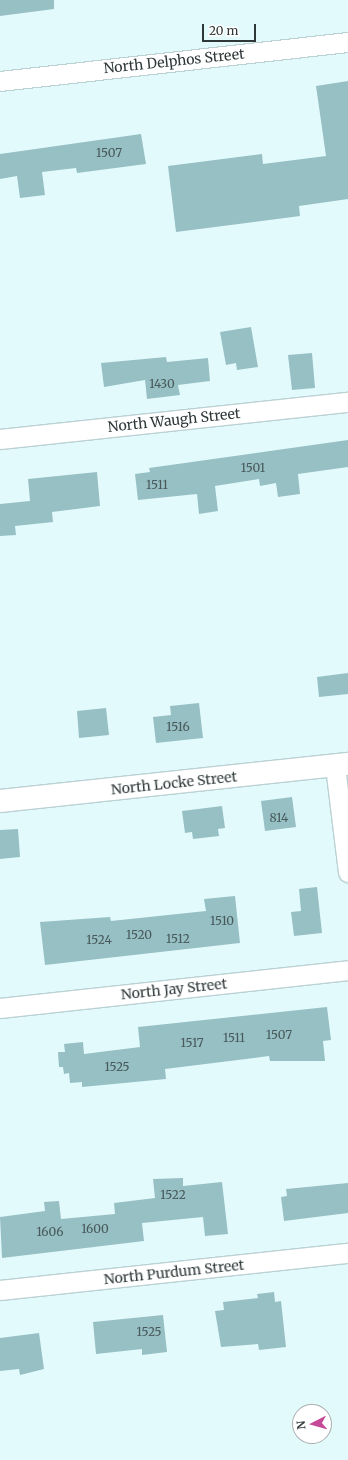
<!DOCTYPE html>
<style>
body{margin:0}
#map{position:relative;width:348px;height:1460px;overflow:hidden;background:#e3fafc;font-family:Merriweather,serif}
div>[style]{position:absolute}
.building>*{inset:0;background:#97c0c4}
.roads{filter:drop-shadow(1px 0 #bbd1d3) drop-shadow(-1px 0 #bbd1d3) drop-shadow(0 1px #bbd1d3) drop-shadow(0 -1px #bbd1d3)}
.street>*{height:19px;margin:-9.5px;padding:0 9.5px;transform-origin:9.5px;border-radius:9.5px;background:#fff}
.secondary>*{height:22px;margin:-11px;padding:0 11px;transform-origin:11px;border-radius:11px;background:#fff}
span{translate:-50% -50%;white-space:nowrap;text-align:center;line-height:1.15;-webkit-text-stroke:3px #fff;paint-order:stroke}
.number-label{font-size:12px;color:#495a5c}
.number-label span{-webkit-text-stroke-width:0}
.street-label{font-size:14px;color:#2f3839}
.north{position:absolute;left:292px;top:1404px;width:40px;height:40px;box-sizing:border-box;background:#fff;border:1px solid #acafb0;border-radius:50%;rotate:264deg;font-size:11px;font-weight:700;line-height:16px;text-align:center;color:#2f3839}
.north::after{content:'';display:block;margin:auto;width:14px;height:18px;background:#c64998;clip-path:polygon(50% 0,100% 100%,50% 72%,0 100%)}
.scale{position:absolute;left:202px;top:24px;width:54px;height:18px;box-sizing:border-box;border:2px solid #2f3839;border-top:0;padding-left:5px;font-size:12px;line-height:14px;white-space:nowrap;color:#2f3839;-webkit-text-stroke:3px #fff;paint-order:stroke}
</style>
<div id="map">
<div class="building">
<i style="clip-path:polygon(0 0,54px 0,54px 9px,0 16px)"></i>
<i style="clip-path:polygon(348px 81px,348px 199px,299px 206px,300px 216px,176px 232px,168px 166px,262px 154px,263px 164px,326px 156px,316px 86px)"></i>
<i style="clip-path:polygon(141px 134px,146px 164px,77px 173px,76px 168px,42px 172px,45px 195px,20px 198px,17px 176px,0 179px,0 154px)"></i>
<i style="clip-path:polygon(251px 327px,258px 367px,237px 370px,236px 363px,226px 365px,220px 332px)"></i>
<i style="clip-path:polygon(312px 353px,315px 388px,292px 390px,288px 355px)"></i>
<i style="clip-path:polygon(166px 357px,167px 362px,208px 358px,210px 381px,178px 385px,180px 395px,147px 399px,145px 380px,104px 387px,101px 363px)"></i>
<i style="clip-path:polygon(348px 440px,348px 467px,298px 474px,300px 494px,278px 497px,276px 483px,260px 486px,259px 479px,215px 486px,218px 511px,199px 514px,197px 494px,138px 500px,135px 474px,150px 472px,149px 468px)"></i>
<i style="clip-path:polygon(97px 472px,100px 506px,52px 512px,53px 522px,15px 526px,16px 535px,0 536px,0 504px,30px 501px,28px 479px)"></i>
<i style="clip-path:polygon(348px 673px,348px 694px,319px 697px,317px 677px)"></i>
<i style="clip-path:polygon(199px 703px,203px 738px,156px 743px,153px 717px,171px 715px,170px 706px)"></i>
<i style="clip-path:polygon(106px 708px,109px 735px,79px 738px,77px 711px)"></i>
<i style="clip-path:polygon(292px 797px,296px 827px,265px 831px,261px 801px)"></i>
<i style="clip-path:polygon(222px 806px,225px 828px,218px 829px,219px 836px,193px 839px,192px 832px,185px 833px,182px 811px)"></i>
<i style="clip-path:polygon(18px 829px,20px 857px,0 859px,0 830px)"></i>
<i style="clip-path:polygon(317px 887px,322px 933px,294px 936px,291px 912px,301px 911px,299px 889px)"></i>
<i style="clip-path:polygon(235px 896px,240px 943px,45px 965px,40px 922px,110px 917px,111px 921px,206px 911px,204px 899px)"></i>
<i style="clip-path:polygon(327px 1007px,331px 1040px,323px 1041px,325px 1061px,270px 1061px,269px 1056px,165px 1069px,166px 1079px,82px 1087px,82px 1082px,70px 1083px,69px 1073px,64px 1074px,63px 1067px,59px 1067px,58px 1052px,65px 1052px,64px 1044px,83px 1042px,84px 1054px,140px 1047px,138px 1027px)"></i>
<i style="clip-path:polygon(183px 1178px,183px 1186px,222px 1182px,228px 1234px,205px 1236px,203px 1217px,142px 1223px,144px 1241px,2px 1258px,0 1217px,45px 1211px,44px 1202px,59px 1201px,61px 1219px,115px 1214px,114px 1203px,155px 1198px,153px 1179px)"></i>
<i style="clip-path:polygon(348px 1183px,348px 1213px,284px 1221px,281px 1197px,287px 1196px,286px 1189px)"></i>
<i style="clip-path:polygon(274px 1292px,275px 1302px,281px 1301px,286px 1347px,259px 1350px,258px 1344px,221px 1347px,215px 1311px,224px 1310px,223px 1302px,258px 1298px,257px 1294px)"></i>
<i style="clip-path:polygon(163px 1315px,167px 1352px,142px 1355px,142px 1349px,96px 1354px,93px 1322px)"></i>
<i style="clip-path:polygon(39px 1333px,44px 1369px,20px 1375px,19px 1369px,0 1371px,0 1338px)"></i>
</div>
<div class="roads">
<div class="street">
<i style="left:0;top:81px;width:350px;rotate:-6.4deg"></i>
<i style="left:0;top:439px;width:350px;rotate:-6.1deg"></i>
<i style="left:335px;top:766px;width:107px;rotate:83deg"></i>
<i style="left:0;top:1008px;width:350px;rotate:-6.2deg"></i>
<i style="left:0;top:1290px;width:350px;rotate:-6.1deg"></i>
</div>
<div class="secondary">
<i style="left:0;top:801px;width:350px;rotate:-6.1deg"></i>
</div>
</div>
<div class="number-label">
<span style="left:109px;top:153px">1507</span>
<span style="left:162px;top:384px">1430</span>
<span style="left:253px;top:468px">1501</span>
<span style="left:157px;top:485px">1511</span>
<span style="left:178px;top:727px">1516</span>
<span style="left:279px;top:818px">814</span>
<span style="left:222px;top:921px">1510</span>
<span style="left:139px;top:935px">1520</span>
<span style="left:178px;top:939px">1512</span>
<span style="left:99px;top:940px">1524</span>
<span style="left:279px;top:1035px">1507</span>
<span style="left:234px;top:1038px">1511</span>
<span style="left:192px;top:1043px">1517</span>
<span style="left:117px;top:1067px">1525</span>
<span style="left:173px;top:1195px">1522</span>
<span style="left:95px;top:1229px">1600</span>
<span style="left:50px;top:1232px">1606</span>
<span style="left:149px;top:1332px">1525</span>
</div>
<div class="street-label">
<span style="left:174px;top:61px;rotate:-6deg">North Delphos Street</span>
<span style="left:174px;top:420px;rotate:-6deg">North Waugh Street</span>
<span style="left:174px;top:783px;rotate:-6deg">North Locke Street</span>
<span style="left:174px;top:989px;rotate:-6deg">North Jay Street</span>
<span style="left:174px;top:1272px;rotate:-6deg">North Purdum Street</span>
</div>
<div class="north">N</div>
<div class="scale">20 m</div>
</div>
